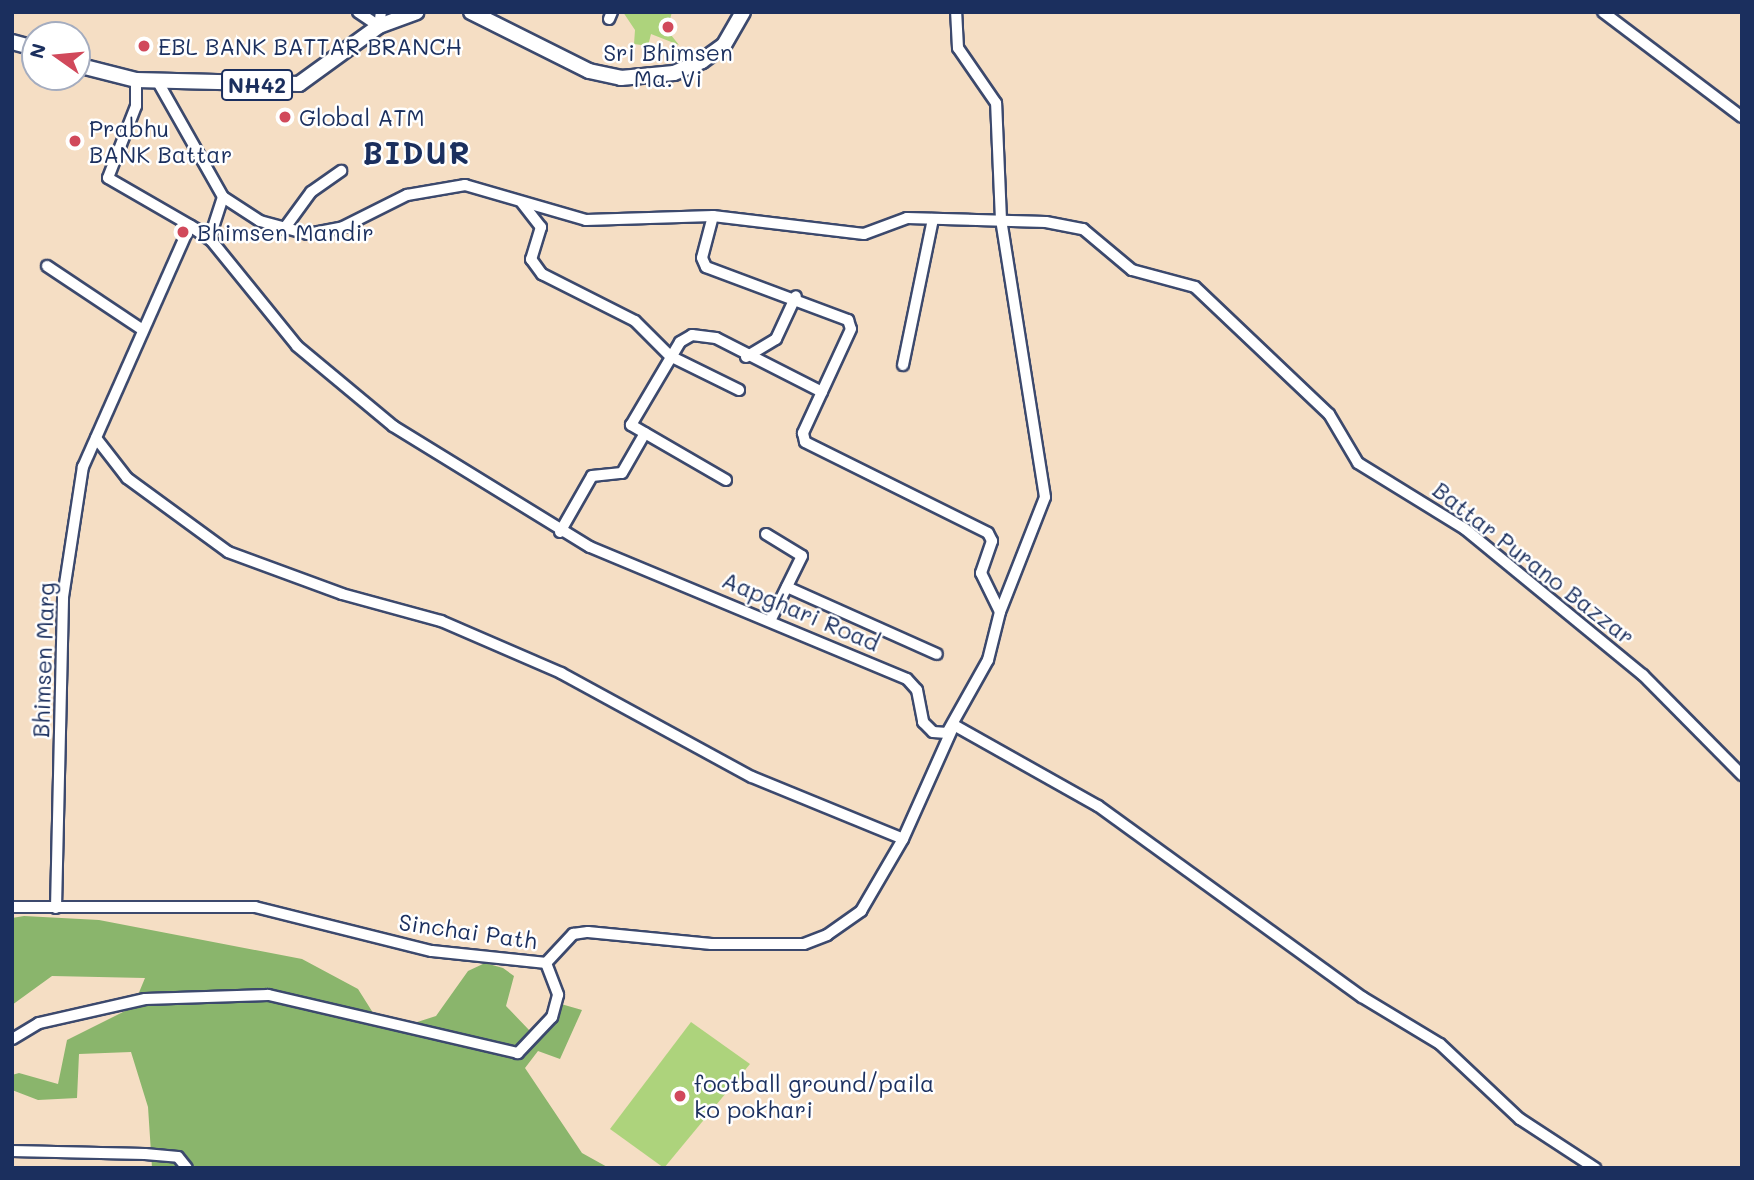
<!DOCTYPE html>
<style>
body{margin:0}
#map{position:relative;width:1754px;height:1180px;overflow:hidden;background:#f5dec4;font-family:Mali,sans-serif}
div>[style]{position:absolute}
.green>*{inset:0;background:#add37c}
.forest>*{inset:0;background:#8ab56c}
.roads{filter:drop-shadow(2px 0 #3c496d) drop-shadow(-2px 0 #3c496d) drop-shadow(0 2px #3c496d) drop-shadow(0 -2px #3c496d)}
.minor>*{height:10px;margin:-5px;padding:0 5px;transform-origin:5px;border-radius:5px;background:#fff}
.major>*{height:14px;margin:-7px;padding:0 7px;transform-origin:7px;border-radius:7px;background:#fff}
.dots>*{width:19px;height:19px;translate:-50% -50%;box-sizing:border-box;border:4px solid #fff;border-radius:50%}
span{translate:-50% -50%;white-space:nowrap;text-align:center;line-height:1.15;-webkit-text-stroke:5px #fff;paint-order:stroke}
.shield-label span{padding:2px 5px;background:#fff;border:2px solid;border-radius:5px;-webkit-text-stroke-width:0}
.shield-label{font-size:21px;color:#1b2f5e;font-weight:700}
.poi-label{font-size:23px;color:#1b2f5e}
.left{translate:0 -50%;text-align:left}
.street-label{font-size:23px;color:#1b2f5e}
.district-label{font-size:30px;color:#1b2f5e;font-weight:700;letter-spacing:2px}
.frame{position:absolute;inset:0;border:14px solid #1b2f5e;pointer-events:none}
.north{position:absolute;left:21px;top:21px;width:70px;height:70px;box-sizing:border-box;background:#fff;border:2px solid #a4acbf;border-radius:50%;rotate:285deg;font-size:19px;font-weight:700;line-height:28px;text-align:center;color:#1b2f5e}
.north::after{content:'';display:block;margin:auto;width:24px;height:32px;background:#d1495b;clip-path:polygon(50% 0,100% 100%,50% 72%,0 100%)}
</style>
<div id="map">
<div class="green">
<i style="clip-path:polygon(623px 12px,672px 12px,667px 30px,679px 45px,651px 34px,648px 46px,634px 44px,635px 30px)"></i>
<i style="clip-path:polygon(691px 1022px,750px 1064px,664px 1168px,610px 1129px)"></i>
</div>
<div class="forest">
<i style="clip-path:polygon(24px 916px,99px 920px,302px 959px,358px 989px,375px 1016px,408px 1025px,436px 1016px,468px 971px,485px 963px,503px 968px,514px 976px,506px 1006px,530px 1031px,561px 1004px,582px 1010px,560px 1059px,538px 1051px,525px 1068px,582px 1153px,609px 1168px,152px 1168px,148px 1107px,131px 1052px,79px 1054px,77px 1098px,38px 1100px,12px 1090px,12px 1075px,19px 1073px,58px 1084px,67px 1040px,133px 1007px,145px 978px,52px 976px,12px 1005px,12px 918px)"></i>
</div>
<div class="roads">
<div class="minor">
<i style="left:358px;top:12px;width:25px;rotate:34deg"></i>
<i style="left:379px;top:26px;width:14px;rotate:-82deg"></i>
<i style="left:1603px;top:12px;width:174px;rotate:37.1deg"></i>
<i style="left:609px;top:19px;width:8px;rotate:-67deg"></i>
<i style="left:136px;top:80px;width:26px;rotate:90deg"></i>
<i style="left:136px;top:106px;width:77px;rotate:111.3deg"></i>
<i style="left:108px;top:178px;width:118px;rotate:30deg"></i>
<i style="left:210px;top:237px;width:42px;rotate:-72deg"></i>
<i style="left:158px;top:82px;width:132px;rotate:60.5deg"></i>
<i style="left:223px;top:197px;width:44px;rotate:33deg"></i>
<i style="left:260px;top:221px;width:50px;rotate:15.2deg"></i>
<i style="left:308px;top:234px;width:36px;rotate:-11deg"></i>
<i style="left:343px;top:227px;width:72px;rotate:-26.6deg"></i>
<i style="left:407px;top:195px;width:59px;rotate:-9.8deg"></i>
<i style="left:465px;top:185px;width:126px;rotate:16.1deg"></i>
<i style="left:586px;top:220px;width:127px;rotate:-1.8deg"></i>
<i style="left:713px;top:216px;width:152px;rotate:6.8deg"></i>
<i style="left:864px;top:234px;width:46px;rotate:-20.4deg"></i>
<i style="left:907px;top:218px;width:139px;rotate:1.6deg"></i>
<i style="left:1046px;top:222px;width:38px;rotate:11deg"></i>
<i style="left:1083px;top:229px;width:64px;rotate:39.9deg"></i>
<i style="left:1132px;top:270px;width:65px;rotate:15.1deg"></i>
<i style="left:1195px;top:287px;width:185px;rotate:43.5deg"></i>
<i style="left:1329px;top:414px;width:57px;rotate:59.4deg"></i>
<i style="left:1358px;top:463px;width:126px;rotate:31.7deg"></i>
<i style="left:1465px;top:529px;width:230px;rotate:39.4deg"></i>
<i style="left:1643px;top:675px;width:141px;rotate:45.3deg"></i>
<i style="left:522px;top:203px;width:31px;rotate:52deg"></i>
<i style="left:541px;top:227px;width:34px;rotate:107deg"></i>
<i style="left:531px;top:259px;width:19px;rotate:54deg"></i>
<i style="left:542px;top:274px;width:104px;rotate:26.8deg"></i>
<i style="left:635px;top:321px;width:49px;rotate:45deg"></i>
<i style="left:670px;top:356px;width:77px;rotate:26.2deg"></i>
<i style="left:713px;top:216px;width:43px;rotate:104.7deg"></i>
<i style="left:702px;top:258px;width:10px;rotate:66deg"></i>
<i style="left:706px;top:267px;width:152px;rotate:20.5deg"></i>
<i style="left:848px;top:320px;width:9px;rotate:72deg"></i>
<i style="left:851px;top:329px;width:115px;rotate:114.8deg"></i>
<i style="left:803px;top:433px;width:9px;rotate:77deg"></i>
<i style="left:805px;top:442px;width:204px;rotate:26.4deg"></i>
<i style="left:988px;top:533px;width:9px;rotate:63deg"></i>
<i style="left:992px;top:541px;width:34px;rotate:109deg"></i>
<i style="left:981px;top:573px;width:43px;rotate:64deg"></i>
<i style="left:190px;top:226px;width:25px;rotate:34deg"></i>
<i style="left:211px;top:240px;width:136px;rotate:50.9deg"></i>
<i style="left:297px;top:346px;width:125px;rotate:39.8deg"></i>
<i style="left:393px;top:426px;width:231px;rotate:31.6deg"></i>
<i style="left:590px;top:547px;width:343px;rotate:22.6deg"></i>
<i style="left:907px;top:679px;width:15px;rotate:48deg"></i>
<i style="left:917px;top:690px;width:33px;rotate:79deg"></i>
<i style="left:923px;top:722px;width:14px;rotate:45deg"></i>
<i style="left:933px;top:732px;width:14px;rotate:4deg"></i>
<i style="left:947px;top:733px;width:84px;rotate:-60.7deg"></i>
<i style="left:988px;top:660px;width:49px;rotate:-76deg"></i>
<i style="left:1000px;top:612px;width:123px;rotate:-68.6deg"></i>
<i style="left:1045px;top:497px;width:280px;rotate:-99deg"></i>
<i style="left:1001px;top:220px;width:117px;rotate:-92.4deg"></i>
<i style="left:996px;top:103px;width:67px;rotate:-124.6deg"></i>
<i style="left:958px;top:48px;width:36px;rotate:-93deg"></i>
<i style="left:284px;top:229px;width:46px;rotate:-53.9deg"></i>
<i style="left:311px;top:192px;width:37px;rotate:-35deg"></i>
<i style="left:47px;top:266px;width:115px;rotate:33.7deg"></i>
<i style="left:746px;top:357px;width:35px;rotate:-31deg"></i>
<i style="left:776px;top:339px;width:47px;rotate:-65.1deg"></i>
<i style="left:903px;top:365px;width:149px;rotate:-78.4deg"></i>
<i style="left:96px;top:438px;width:51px;rotate:52.2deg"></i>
<i style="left:127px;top:478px;width:125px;rotate:36.2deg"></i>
<i style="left:228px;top:552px;width:121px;rotate:20.2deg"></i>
<i style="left:342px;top:594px;width:103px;rotate:15.3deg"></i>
<i style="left:441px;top:621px;width:131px;rotate:23.4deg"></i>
<i style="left:561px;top:673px;width:217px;rotate:28.6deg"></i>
<i style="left:752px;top:777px;width:163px;rotate:22.3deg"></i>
<i style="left:726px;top:480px;width:110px;rotate:-149.9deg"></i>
<i style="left:631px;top:425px;width:96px;rotate:-59.4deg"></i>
<i style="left:680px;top:342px;width:14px;rotate:-30deg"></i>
<i style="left:692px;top:335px;width:24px;rotate:7deg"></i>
<i style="left:716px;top:338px;width:119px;rotate:27deg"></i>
<i style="left:560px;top:532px;width:64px;rotate:-60.3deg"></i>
<i style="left:592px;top:476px;width:30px;rotate:-6deg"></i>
<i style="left:622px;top:473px;width:46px;rotate:-60.1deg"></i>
<i style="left:766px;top:534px;width:42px;rotate:31.4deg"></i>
<i style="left:802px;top:556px;width:70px;rotate:116.2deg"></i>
<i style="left:787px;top:587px;width:164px;rotate:24.1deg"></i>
<i style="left:12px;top:907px;width:243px"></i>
<i style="left:255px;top:907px;width:182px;rotate:14deg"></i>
<i style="left:432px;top:951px;width:115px;rotate:6deg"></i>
<i style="left:546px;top:963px;width:34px;rotate:69deg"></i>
<i style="left:558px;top:995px;width:23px;rotate:105deg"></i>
<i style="left:552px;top:1017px;width:50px;rotate:133.4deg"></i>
<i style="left:518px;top:1053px;width:257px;rotate:-166.9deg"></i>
<i style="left:268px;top:995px;width:123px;rotate:178.1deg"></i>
<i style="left:145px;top:999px;width:109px;rotate:167.2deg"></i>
<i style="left:39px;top:1023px;width:31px;rotate:149deg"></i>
<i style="left:56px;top:908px;width:311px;rotate:-88.7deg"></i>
<i style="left:63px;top:597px;width:132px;rotate:-81.3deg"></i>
<i style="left:83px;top:467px;width:264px;rotate:-66.1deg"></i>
<i style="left:546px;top:963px;width:40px;rotate:-47deg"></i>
<i style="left:573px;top:934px;width:15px;rotate:-8deg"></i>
<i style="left:588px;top:932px;width:124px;rotate:5.6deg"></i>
<i style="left:711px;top:944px;width:93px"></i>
<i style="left:804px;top:944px;width:25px;rotate:-21deg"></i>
<i style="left:827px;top:935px;width:42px;rotate:-35.2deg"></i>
<i style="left:861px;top:911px;width:83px;rotate:-59.7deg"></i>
<i style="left:903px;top:839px;width:125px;rotate:-65.9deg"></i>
<i style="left:954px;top:725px;width:165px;rotate:29.4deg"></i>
<i style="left:1098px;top:806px;width:326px;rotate:35.9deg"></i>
<i style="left:1362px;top:997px;width:91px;rotate:31.1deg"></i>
<i style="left:1440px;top:1044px;width:110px;rotate:43.2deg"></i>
<i style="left:1520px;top:1119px;width:90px;rotate:33.2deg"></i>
<i style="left:12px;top:1151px;width:133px;rotate:1.3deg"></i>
<i style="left:145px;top:1154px;width:33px;rotate:5deg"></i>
<i style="left:178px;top:1157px;width:14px;rotate:51deg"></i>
</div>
<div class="major">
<i style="left:471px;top:12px;width:132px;rotate:26.6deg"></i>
<i style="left:589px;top:71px;width:33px;rotate:12deg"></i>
<i style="left:621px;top:78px;width:53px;rotate:-5.4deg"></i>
<i style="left:674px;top:73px;width:30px;rotate:-23deg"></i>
<i style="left:702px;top:61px;width:27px;rotate:-36deg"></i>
<i style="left:724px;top:45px;width:38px;rotate:-60deg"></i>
<i style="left:12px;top:42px;width:24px;rotate:15deg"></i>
<i style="left:77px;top:65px;width:61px;rotate:14.3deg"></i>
<i style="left:136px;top:80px;width:163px;rotate:1.4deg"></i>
<i style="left:299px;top:84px;width:99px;rotate:-35.9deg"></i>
<i style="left:379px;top:26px;width:40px;rotate:-20.2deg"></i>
</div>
</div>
<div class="dots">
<i style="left:668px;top:27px;background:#d1495b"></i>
<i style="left:144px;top:46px;background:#d1495b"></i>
<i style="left:285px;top:117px;background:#d1495b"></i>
<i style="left:75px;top:141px;background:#d1495b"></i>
<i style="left:183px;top:232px;background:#d1495b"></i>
<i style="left:680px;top:1096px;background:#d1495b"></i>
</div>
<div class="shield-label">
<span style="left:257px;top:85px">NH42</span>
</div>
<div class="poi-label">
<span class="left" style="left:158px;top:46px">EBL BANK BATTAR BRANCH</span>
<span style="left:668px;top:65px">Sri Bhimsen<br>Ma. Vi</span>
<span class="left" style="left:299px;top:117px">Global ATM</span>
<span class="left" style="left:89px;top:141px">Prabhu<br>BANK Battar</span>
<span class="left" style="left:197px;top:232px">Bhimsen Mandir</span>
<span class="left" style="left:694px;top:1096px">football ground/paila<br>ko pokhari</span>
</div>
<div class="street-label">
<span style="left:1534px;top:563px;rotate:38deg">Battar Purano Bazzar</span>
<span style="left:801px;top:611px;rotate:23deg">Aapghari Road</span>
<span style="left:43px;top:660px;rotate:-88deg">Bhimsen Marg</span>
<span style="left:468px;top:931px;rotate:8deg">Sinchai Path</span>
</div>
<div class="district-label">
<span style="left:417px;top:152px">BIDUR</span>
</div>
<div class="frame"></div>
<div class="north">N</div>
</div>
